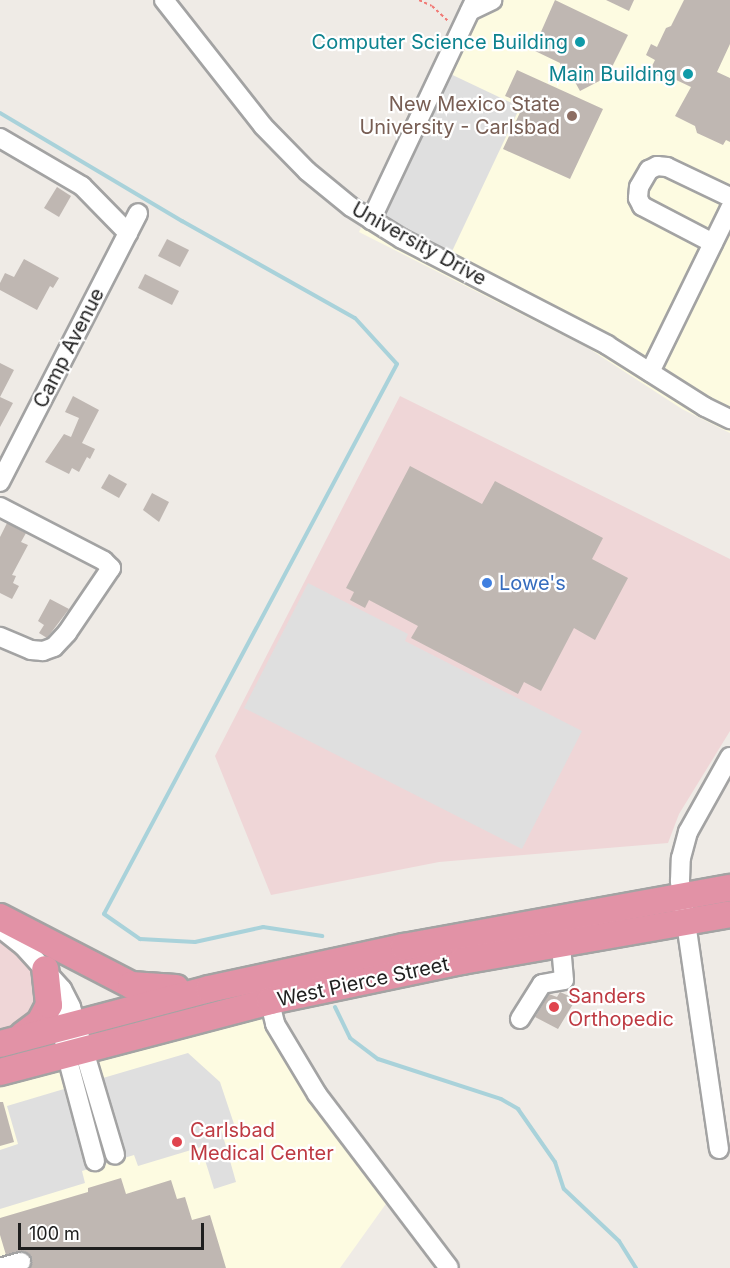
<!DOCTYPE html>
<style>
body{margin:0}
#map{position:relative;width:730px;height:1268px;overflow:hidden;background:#efebe6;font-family:Inter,sans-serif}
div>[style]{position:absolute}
.commercial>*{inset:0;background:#efd6d7}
.education>*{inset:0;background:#fdfbe1}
.parking>*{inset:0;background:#dfdfdf}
.stream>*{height:4px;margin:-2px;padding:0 2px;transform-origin:2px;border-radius:2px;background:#a9d2da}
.building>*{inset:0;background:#bfb7b2}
.path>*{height:2px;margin-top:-1px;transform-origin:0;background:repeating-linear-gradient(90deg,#f17975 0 3px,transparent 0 6px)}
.roads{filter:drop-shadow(2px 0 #a3a3a3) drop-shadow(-2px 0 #a3a3a3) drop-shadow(0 2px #a3a3a3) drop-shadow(0 -2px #a3a3a3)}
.minor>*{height:18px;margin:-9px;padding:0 9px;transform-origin:9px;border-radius:9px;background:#fff}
.highway>*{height:26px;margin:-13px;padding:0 13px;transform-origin:13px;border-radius:13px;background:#e292a6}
.dots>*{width:16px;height:16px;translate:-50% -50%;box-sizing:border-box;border:3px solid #fff;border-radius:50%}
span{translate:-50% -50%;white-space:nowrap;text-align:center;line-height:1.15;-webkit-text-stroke:4.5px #fff;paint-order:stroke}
.culture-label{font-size:20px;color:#0d838f}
.right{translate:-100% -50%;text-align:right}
.education-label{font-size:20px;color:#785e54}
.street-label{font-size:20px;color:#1f1f1f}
.shop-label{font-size:20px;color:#366cbe}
.left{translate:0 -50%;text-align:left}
.health-label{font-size:20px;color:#be3a42}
.scale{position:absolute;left:18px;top:1223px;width:186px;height:27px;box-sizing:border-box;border:3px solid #1f1f1f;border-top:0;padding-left:8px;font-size:18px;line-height:21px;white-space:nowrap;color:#1f1f1f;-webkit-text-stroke:4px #fff;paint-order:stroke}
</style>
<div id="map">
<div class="commercial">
<i style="clip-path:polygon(400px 396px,730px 559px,730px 731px,679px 814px,668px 843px,439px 862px,271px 895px,215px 756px)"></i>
<i style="clip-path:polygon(0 928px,13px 938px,50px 995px,0 1044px)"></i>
</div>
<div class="education">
<i style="clip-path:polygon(468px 0,730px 0,730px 433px,682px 409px,588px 348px,359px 232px)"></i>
<i style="clip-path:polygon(270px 1001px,275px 1024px,393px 1194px,340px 1268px,0 1268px,0 1073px)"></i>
</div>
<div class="parking">
<i style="clip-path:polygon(442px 70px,520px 107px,447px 262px,371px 220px)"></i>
<i style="clip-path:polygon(308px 583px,408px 634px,405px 641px,582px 731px,522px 849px,244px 708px)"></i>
<i style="clip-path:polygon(188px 1053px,220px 1082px,234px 1124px,221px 1129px,236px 1182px,214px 1189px,201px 1147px,138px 1166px,134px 1155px,82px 1171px,85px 1183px,0 1209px,0 1150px,18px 1144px,7px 1106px,64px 1089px,83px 1157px,123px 1145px,103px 1078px)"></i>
</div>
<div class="stream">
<i style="left:0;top:113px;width:212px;rotate:30.7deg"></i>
<i style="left:182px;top:221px;width:198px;rotate:29.3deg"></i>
<i style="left:355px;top:318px;width:62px;rotate:47.6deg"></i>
<i style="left:397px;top:364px;width:623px;rotate:118.05deg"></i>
<i style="left:104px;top:914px;width:44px;rotate:34.8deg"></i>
<i style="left:140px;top:939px;width:55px;rotate:3.1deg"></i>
<i style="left:195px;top:942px;width:70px;rotate:-12.4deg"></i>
<i style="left:263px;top:927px;width:60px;rotate:8.7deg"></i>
<i style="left:335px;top:1007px;width:34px;rotate:64deg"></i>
<i style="left:350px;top:1038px;width:35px;rotate:37deg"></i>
<i style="left:378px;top:1059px;width:129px;rotate:18deg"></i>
<i style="left:501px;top:1099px;width:20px;rotate:30deg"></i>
<i style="left:518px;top:1109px;width:65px;rotate:55.1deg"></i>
<i style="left:555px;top:1162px;width:28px;rotate:72deg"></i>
<i style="left:564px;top:1189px;width:76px;rotate:43.4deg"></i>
<i style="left:619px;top:1241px;width:32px;rotate:58deg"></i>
</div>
<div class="building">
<i style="clip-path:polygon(555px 0,628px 35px,607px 77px,580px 91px,570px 73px,562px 69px,560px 63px,533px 50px)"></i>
<i style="clip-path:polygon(606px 0,634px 0,629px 11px)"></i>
<i style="clip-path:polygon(684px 0,730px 0,730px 44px,717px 72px,730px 78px,730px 142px,726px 140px,723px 145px,697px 133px,695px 126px,675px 116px,691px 87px,670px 77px,665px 79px,649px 72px,655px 60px,646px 55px,651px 44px,657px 47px,666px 28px,671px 26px)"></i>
<i style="clip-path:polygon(517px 70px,603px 109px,570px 179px,503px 149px,524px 104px,505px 96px)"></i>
<i style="clip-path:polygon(57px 187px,71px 196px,59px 217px,44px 208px)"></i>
<i style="clip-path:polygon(167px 239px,189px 250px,180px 267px,158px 256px)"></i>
<i style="clip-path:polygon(24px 259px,59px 278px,53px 288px,50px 286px,37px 310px,0 290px,0 283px,5px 273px,14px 277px)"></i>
<i style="clip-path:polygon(145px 274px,179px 291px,172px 305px,138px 288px)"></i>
<i style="clip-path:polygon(0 363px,14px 370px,0 397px,13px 403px,0 427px)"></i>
<i style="clip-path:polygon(73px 396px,99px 410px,82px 443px,95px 449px,90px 459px,87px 457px,79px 472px,72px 468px,69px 474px,45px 462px,64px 434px,71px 437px,79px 418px,65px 412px)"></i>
<i style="clip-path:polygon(410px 466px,482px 504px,495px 481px,603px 538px,592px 559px,628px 578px,595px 640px,574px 628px,541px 691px,524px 682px,518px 694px,411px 638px,418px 626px,369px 600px,365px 608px,350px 600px,354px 592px,346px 588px)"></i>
<i style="clip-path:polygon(109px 474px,127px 484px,119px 498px,101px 488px)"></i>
<i style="clip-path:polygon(152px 493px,169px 502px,159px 522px,143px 510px)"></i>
<i style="clip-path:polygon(7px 523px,26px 533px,21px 542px,28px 545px,12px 575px,16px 576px,13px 583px,19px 586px,12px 599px,0 593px,0 537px)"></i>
<i style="clip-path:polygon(50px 599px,69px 609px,47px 638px,39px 633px,44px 625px,38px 621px)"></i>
<i style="clip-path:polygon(560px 992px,576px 999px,558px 1029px,535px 1017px,549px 994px,557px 997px)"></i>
<i style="clip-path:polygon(0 1102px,3px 1102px,14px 1142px,0 1146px)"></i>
<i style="clip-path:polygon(121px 1178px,126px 1194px,171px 1180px,177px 1199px,185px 1197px,192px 1220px,210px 1215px,226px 1268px,30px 1268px,32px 1258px,24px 1251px,6px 1255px,0 1235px,0 1218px,88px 1192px,88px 1188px)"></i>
</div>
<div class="path">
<i style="left:419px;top:0;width:14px;rotate:25deg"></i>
<i style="left:432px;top:6px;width:22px;rotate:43deg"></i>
</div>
<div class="roads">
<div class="minor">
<i style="left:164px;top:0;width:160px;rotate:51.8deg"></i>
<i style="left:263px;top:126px;width:63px;rotate:45.6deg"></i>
<i style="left:307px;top:171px;width:57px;rotate:39.3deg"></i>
<i style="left:351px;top:207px;width:60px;rotate:32.1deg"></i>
<i style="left:402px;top:239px;width:231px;rotate:27.3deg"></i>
<i style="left:607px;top:345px;width:116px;rotate:32.3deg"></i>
<i style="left:705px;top:407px;width:28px;rotate:26deg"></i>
<i style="left:470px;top:11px;width:25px;rotate:-26deg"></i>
<i style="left:0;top:138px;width:95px;rotate:30.3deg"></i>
<i style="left:82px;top:186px;width:66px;rotate:45.6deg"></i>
<i style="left:371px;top:220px;width:243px;rotate:-64.7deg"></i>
<i style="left:713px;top:243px;width:80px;rotate:-152.5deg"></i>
<i style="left:642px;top:206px;width:9px;rotate:-117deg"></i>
<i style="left:638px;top:198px;width:11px;rotate:-85deg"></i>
<i style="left:639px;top:187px;width:20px;rotate:-60deg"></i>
<i style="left:649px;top:170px;width:9px;rotate:-27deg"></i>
<i style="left:657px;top:166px;width:10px;rotate:6deg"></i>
<i style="left:667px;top:167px;width:70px;rotate:25.5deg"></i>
<i style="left:650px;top:372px;width:182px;rotate:-63.9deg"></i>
<i style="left:0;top:482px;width:302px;rotate:-62.8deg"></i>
<i style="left:0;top:507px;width:117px;rotate:27.4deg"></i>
<i style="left:104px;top:561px;width:10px;rotate:45deg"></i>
<i style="left:111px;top:568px;width:78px;rotate:124.1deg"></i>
<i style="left:67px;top:633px;width:19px;rotate:133deg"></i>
<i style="left:54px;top:647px;width:12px;rotate:160deg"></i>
<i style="left:43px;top:651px;width:12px;rotate:-175deg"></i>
<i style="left:31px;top:650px;width:34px;rotate:-157deg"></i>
<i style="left:0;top:928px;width:29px;rotate:38deg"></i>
<i style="left:23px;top:946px;width:58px;rotate:47.8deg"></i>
<i style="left:62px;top:989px;width:20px;rotate:63deg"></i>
<i style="left:71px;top:1007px;width:154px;rotate:73.4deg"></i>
<i style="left:267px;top:991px;width:34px;rotate:76deg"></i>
<i style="left:275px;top:1024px;width:82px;rotate:59deg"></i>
<i style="left:317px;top:1094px;width:218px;rotate:52.8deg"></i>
<i style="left:61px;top:1015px;width:38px;rotate:83deg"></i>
<i style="left:66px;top:1053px;width:112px;rotate:75deg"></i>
<i style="left:520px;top:1019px;width:41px;rotate:-57.8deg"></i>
<i style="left:542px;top:984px;width:22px;rotate:-10deg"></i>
<i style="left:564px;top:980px;width:37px;rotate:-95deg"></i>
<i style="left:719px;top:1149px;width:271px;rotate:-98.3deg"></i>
<i style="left:680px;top:881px;width:23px;rotate:-88deg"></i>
<i style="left:681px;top:858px;width:27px;rotate:-75deg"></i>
<i style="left:688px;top:832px;width:86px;rotate:-60.8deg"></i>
<i style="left:0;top:1268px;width:22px;rotate:-16deg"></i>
</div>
<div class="highway">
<i style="left:0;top:917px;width:148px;rotate:27.4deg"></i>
<i style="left:131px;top:985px;width:45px;rotate:3.8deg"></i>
<i style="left:23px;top:1035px;width:21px;rotate:-37deg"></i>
<i style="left:40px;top:1022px;width:19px;rotate:-62deg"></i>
<i style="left:49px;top:1005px;width:36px;rotate:-96deg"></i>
<i style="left:0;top:1044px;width:216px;rotate:-14.7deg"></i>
<i style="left:209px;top:989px;width:199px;rotate:-12.2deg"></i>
<i style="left:404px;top:947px;width:331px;rotate:-10.3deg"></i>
<i style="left:0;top:1072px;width:279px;rotate:-14.7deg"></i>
<i style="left:270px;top:1001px;width:196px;rotate:-11.8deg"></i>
<i style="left:462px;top:961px;width:272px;rotate:-9.9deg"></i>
</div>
</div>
<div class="dots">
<i style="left:580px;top:42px;background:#0f9aa8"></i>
<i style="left:688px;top:74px;background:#0f9aa8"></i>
<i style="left:572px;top:116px;background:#8d6e63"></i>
<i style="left:487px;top:583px;background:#3f7fe0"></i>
<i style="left:554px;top:1007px;background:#e0444e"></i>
<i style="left:177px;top:1142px;background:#e0444e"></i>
</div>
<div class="culture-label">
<span class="right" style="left:568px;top:42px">Computer Science Building</span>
<span class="right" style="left:676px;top:74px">Main Building</span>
</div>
<div class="education-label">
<span class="right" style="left:560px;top:116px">New Mexico State<br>University - Carlsbad</span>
</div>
<div class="street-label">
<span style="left:419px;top:244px;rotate:29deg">University Drive</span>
<span style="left:69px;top:348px;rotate:-63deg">Camp Avenue</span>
<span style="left:363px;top:982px;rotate:-12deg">West Pierce Street</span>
</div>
<div class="shop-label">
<span class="left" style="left:499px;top:583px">Lowe's</span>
</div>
<div class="health-label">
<span class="left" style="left:568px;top:1008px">Sanders<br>Orthopedic</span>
<span class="left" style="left:190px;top:1142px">Carlsbad<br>Medical Center</span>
</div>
<div class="scale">100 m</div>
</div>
